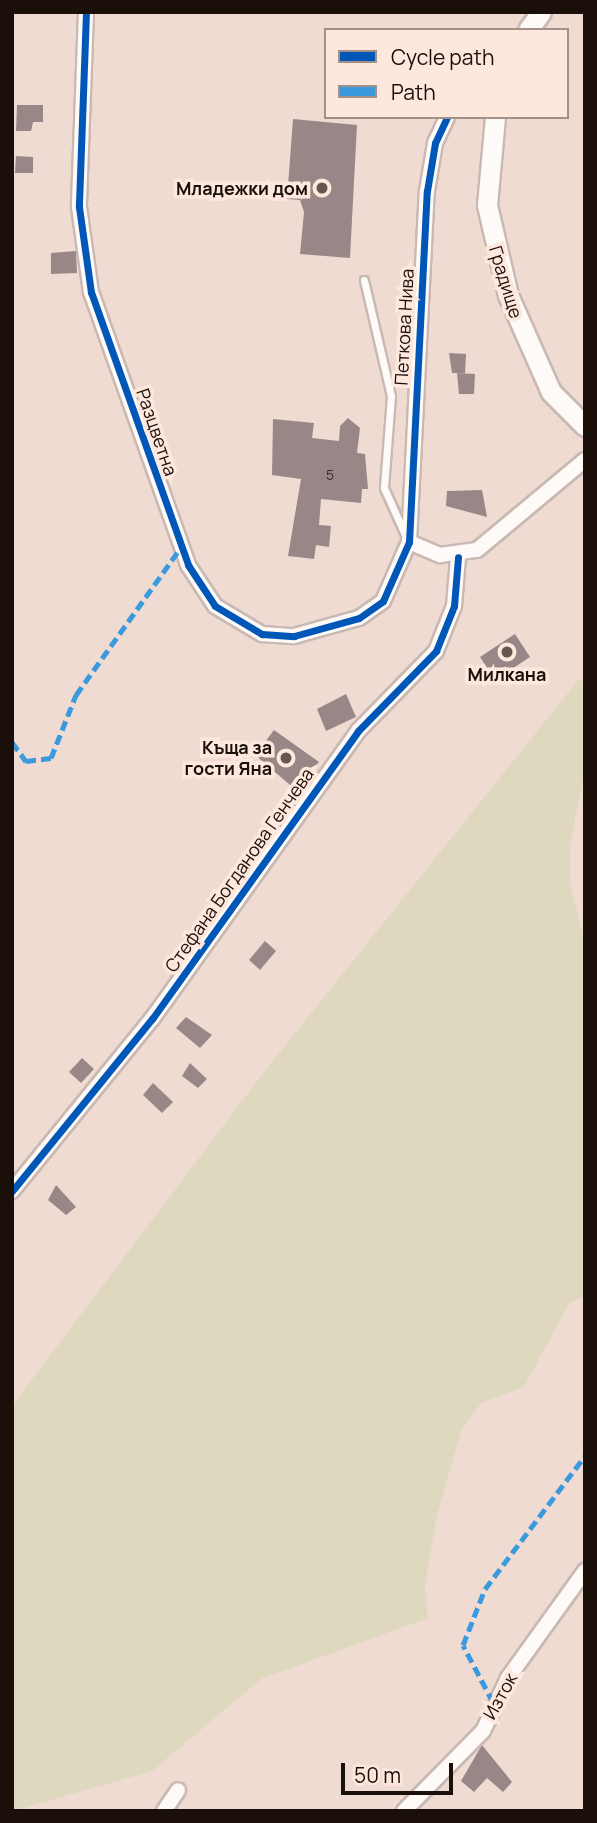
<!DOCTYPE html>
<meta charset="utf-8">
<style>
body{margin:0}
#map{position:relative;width:597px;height:1823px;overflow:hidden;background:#efdbd2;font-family:Manrope,sans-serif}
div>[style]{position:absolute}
.green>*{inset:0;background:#ddd8be}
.building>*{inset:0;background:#988786}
.roads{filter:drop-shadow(2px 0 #c9b9b2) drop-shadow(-2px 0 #c9b9b2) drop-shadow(0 2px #c9b9b2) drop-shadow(0 -2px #c9b9b2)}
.lane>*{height:7px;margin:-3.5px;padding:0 3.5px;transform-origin:3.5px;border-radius:3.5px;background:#fdfaf8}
.street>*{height:14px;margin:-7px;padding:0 7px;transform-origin:7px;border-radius:7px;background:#fdfaf8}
.secondary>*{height:19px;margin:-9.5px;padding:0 9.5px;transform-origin:9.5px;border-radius:9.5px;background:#fdfaf8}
.quiet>*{height:5px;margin-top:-2.5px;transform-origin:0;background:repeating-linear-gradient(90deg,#3b9ade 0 10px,transparent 0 15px)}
.cycleway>*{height:7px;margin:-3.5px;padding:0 3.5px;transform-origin:3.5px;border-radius:3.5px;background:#0057b8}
.dots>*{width:19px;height:19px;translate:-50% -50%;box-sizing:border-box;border:4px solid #fee7dd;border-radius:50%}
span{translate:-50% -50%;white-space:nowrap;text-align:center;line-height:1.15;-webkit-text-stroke:7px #fee7dd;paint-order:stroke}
.number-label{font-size:14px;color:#3a2d29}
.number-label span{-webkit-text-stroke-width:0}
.poi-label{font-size:18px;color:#1b0f0a;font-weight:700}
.right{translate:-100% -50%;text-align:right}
.street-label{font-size:18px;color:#1b0f0a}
.frame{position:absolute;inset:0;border:14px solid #1b0f0a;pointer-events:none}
.legend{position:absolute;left:324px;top:28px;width:245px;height:91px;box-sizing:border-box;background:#fee7dd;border:2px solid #a39189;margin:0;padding:9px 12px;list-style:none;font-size:21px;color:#1b0f0a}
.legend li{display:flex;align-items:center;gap:14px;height:35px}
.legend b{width:35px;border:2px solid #a39189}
.scale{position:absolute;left:341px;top:1763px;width:112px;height:32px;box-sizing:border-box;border:4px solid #1b0f0a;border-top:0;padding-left:9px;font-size:21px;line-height:24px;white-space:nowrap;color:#1b0f0a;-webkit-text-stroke:5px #fee7dd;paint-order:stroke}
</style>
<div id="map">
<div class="green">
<i style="clip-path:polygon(579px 679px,585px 680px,585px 769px,570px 844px,570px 883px,585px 945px,585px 1296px,569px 1303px,524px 1387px,481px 1403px,461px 1431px,437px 1515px,425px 1586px,428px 1618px,261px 1679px,152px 1771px,12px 1811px,12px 1406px,264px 1072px)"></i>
</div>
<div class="building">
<i style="clip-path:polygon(17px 105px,43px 105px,43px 122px,33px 122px,31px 131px,16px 131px)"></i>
<i style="clip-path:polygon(293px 119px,357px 125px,350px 258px,300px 254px,304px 212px,300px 200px,287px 199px)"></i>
<i style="clip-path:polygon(16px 156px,33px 157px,33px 173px,15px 173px)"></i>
<i style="clip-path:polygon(76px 251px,77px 273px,51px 274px,51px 253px)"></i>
<i style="clip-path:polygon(449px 353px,466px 354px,465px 373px,452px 373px)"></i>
<i style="clip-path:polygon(457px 373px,475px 374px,474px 394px,459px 394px)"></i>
<i style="clip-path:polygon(348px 418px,360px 428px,357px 453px,365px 454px,368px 489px,362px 489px,361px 503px,321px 499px,319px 525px,331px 526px,329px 547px,316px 545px,314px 559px,288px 556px,301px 479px,272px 475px,273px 419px,314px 423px,312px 438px,339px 441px,340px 426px)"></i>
<i style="clip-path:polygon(482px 490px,487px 517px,446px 506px,447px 491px)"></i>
<i style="clip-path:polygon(515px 634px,530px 657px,495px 680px,480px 657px)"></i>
<i style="clip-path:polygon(346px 694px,356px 717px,326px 731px,317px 709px)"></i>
<i style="clip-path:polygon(274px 730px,319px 762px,296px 790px,255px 755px)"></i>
<i style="clip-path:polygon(265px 941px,276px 951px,260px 970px,249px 960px)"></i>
<i style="clip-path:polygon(186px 1017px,212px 1035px,200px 1048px,176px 1028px)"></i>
<i style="clip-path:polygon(82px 1058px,94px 1069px,81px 1083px,69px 1072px)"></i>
<i style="clip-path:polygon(190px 1063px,207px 1079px,198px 1088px,182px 1076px)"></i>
<i style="clip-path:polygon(153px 1083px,173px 1102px,162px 1113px,143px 1095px)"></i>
<i style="clip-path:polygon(56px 1185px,76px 1207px,66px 1215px,48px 1200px)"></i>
<i style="clip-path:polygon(482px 1745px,512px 1782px,503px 1792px,487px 1778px,474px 1792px,461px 1781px)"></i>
</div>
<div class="roads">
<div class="lane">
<i style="left:364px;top:280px;width:119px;rotate:76.9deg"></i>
<i style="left:391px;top:396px;width:92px;rotate:94.4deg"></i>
<i style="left:384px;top:488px;width:56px;rotate:65.7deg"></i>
</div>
<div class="street">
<i style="left:86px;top:12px;width:195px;rotate:92.1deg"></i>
<i style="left:79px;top:207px;width:86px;rotate:82deg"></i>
<i style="left:91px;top:292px;width:290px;rotate:70.4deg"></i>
<i style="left:188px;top:565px;width:49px;rotate:56.6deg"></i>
<i style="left:215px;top:606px;width:55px;rotate:30.8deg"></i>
<i style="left:262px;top:634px;width:32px;rotate:4deg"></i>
<i style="left:294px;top:636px;width:67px;rotate:-15.5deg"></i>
<i style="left:359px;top:618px;width:29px;rotate:-35deg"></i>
<i style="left:383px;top:601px;width:64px;rotate:-66.2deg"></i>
<i style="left:409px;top:542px;width:351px;rotate:-87.1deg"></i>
<i style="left:427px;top:191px;width:49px;rotate:-80.5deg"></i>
<i style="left:435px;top:143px;width:29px;rotate:-65deg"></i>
<i style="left:409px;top:542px;width:34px;rotate:23deg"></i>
<i style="left:440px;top:555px;width:37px;rotate:-8deg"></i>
<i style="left:477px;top:550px;width:141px;rotate:-39.8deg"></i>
<i style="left:12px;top:1191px;width:222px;rotate:-50.9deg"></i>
<i style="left:152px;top:1019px;width:354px;rotate:-54.4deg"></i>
<i style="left:358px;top:731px;width:112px;rotate:-45.7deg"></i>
<i style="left:436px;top:651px;width:48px;rotate:-68.2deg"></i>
<i style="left:454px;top:606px;width:49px;rotate:-85.3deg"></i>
<i style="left:164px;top:1811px;width:25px;rotate:-56deg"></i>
<i style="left:404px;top:1811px;width:112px;rotate:-45.4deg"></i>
<i style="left:483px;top:1731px;width:59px;rotate:-64.7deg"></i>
<i style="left:508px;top:1678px;width:132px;rotate:-54.3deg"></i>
</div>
<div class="secondary">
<i style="left:528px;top:30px;width:22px;rotate:-54deg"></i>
<i style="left:495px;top:117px;width:88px;rotate:95.2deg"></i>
<i style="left:487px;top:205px;width:92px;rotate:76.9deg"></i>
<i style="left:508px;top:295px;width:106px;rotate:66.1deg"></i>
<i style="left:551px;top:392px;width:48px;rotate:45deg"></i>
</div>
</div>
<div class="quiet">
<i style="left:12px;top:742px;width:24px;rotate:54deg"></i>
<i style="left:26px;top:761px;width:25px;rotate:-7deg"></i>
<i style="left:51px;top:758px;width:68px;rotate:-68.4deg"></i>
<i style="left:76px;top:695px;width:181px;rotate:-54.6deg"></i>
<i style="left:498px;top:1695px;width:9px;rotate:126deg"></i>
<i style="left:493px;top:1702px;width:64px;rotate:-117.8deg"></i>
<i style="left:463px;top:1645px;width:60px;rotate:-68.6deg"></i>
<i style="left:485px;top:1589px;width:166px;rotate:-53.1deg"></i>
</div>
<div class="cycleway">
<i style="left:86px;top:12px;width:195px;rotate:92.1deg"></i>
<i style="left:79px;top:207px;width:86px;rotate:82deg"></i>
<i style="left:91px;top:292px;width:290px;rotate:70.4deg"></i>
<i style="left:188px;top:565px;width:49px;rotate:56.6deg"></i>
<i style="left:215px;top:606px;width:55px;rotate:30.8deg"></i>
<i style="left:262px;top:634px;width:32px;rotate:4deg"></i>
<i style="left:294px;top:636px;width:67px;rotate:-15.5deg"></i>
<i style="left:359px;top:618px;width:29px;rotate:-35deg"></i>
<i style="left:383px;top:601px;width:64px;rotate:-66.2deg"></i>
<i style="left:409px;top:542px;width:351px;rotate:-87.1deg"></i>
<i style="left:427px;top:191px;width:49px;rotate:-80.5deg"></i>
<i style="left:435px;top:143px;width:29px;rotate:-65deg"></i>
<i style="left:12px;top:1191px;width:222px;rotate:-50.9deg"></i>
<i style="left:152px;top:1019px;width:354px;rotate:-54.4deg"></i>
<i style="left:358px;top:731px;width:112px;rotate:-45.7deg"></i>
<i style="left:436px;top:651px;width:48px;rotate:-68.2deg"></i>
<i style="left:454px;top:606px;width:49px;rotate:-85.3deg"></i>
</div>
<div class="dots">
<i style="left:322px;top:188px;background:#655650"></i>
<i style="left:507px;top:652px;background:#655650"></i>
<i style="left:286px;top:758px;background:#655650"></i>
</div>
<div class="number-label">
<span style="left:330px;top:475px">5</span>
</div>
<div class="poi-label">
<span class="right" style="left:308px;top:188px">Младежки дом</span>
<span style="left:507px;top:674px">Милкана</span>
<span class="right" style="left:272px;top:758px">Къща за<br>гости Яна</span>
</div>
<div class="street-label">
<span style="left:506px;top:282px;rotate:73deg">Градище</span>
<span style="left:404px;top:327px;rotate:-87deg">Петкова Нива</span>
<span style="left:157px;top:432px;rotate:71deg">Разцветна</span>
<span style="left:239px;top:870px;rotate:-55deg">Стефана Богданова Генчева</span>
<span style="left:500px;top:1696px;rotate:-61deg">Изток</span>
</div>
<div class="frame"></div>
<ul class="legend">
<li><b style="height:9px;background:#0057b8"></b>Cycle path</li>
<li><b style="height:9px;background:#3b9ade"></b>Path</li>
</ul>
<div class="scale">50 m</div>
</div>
